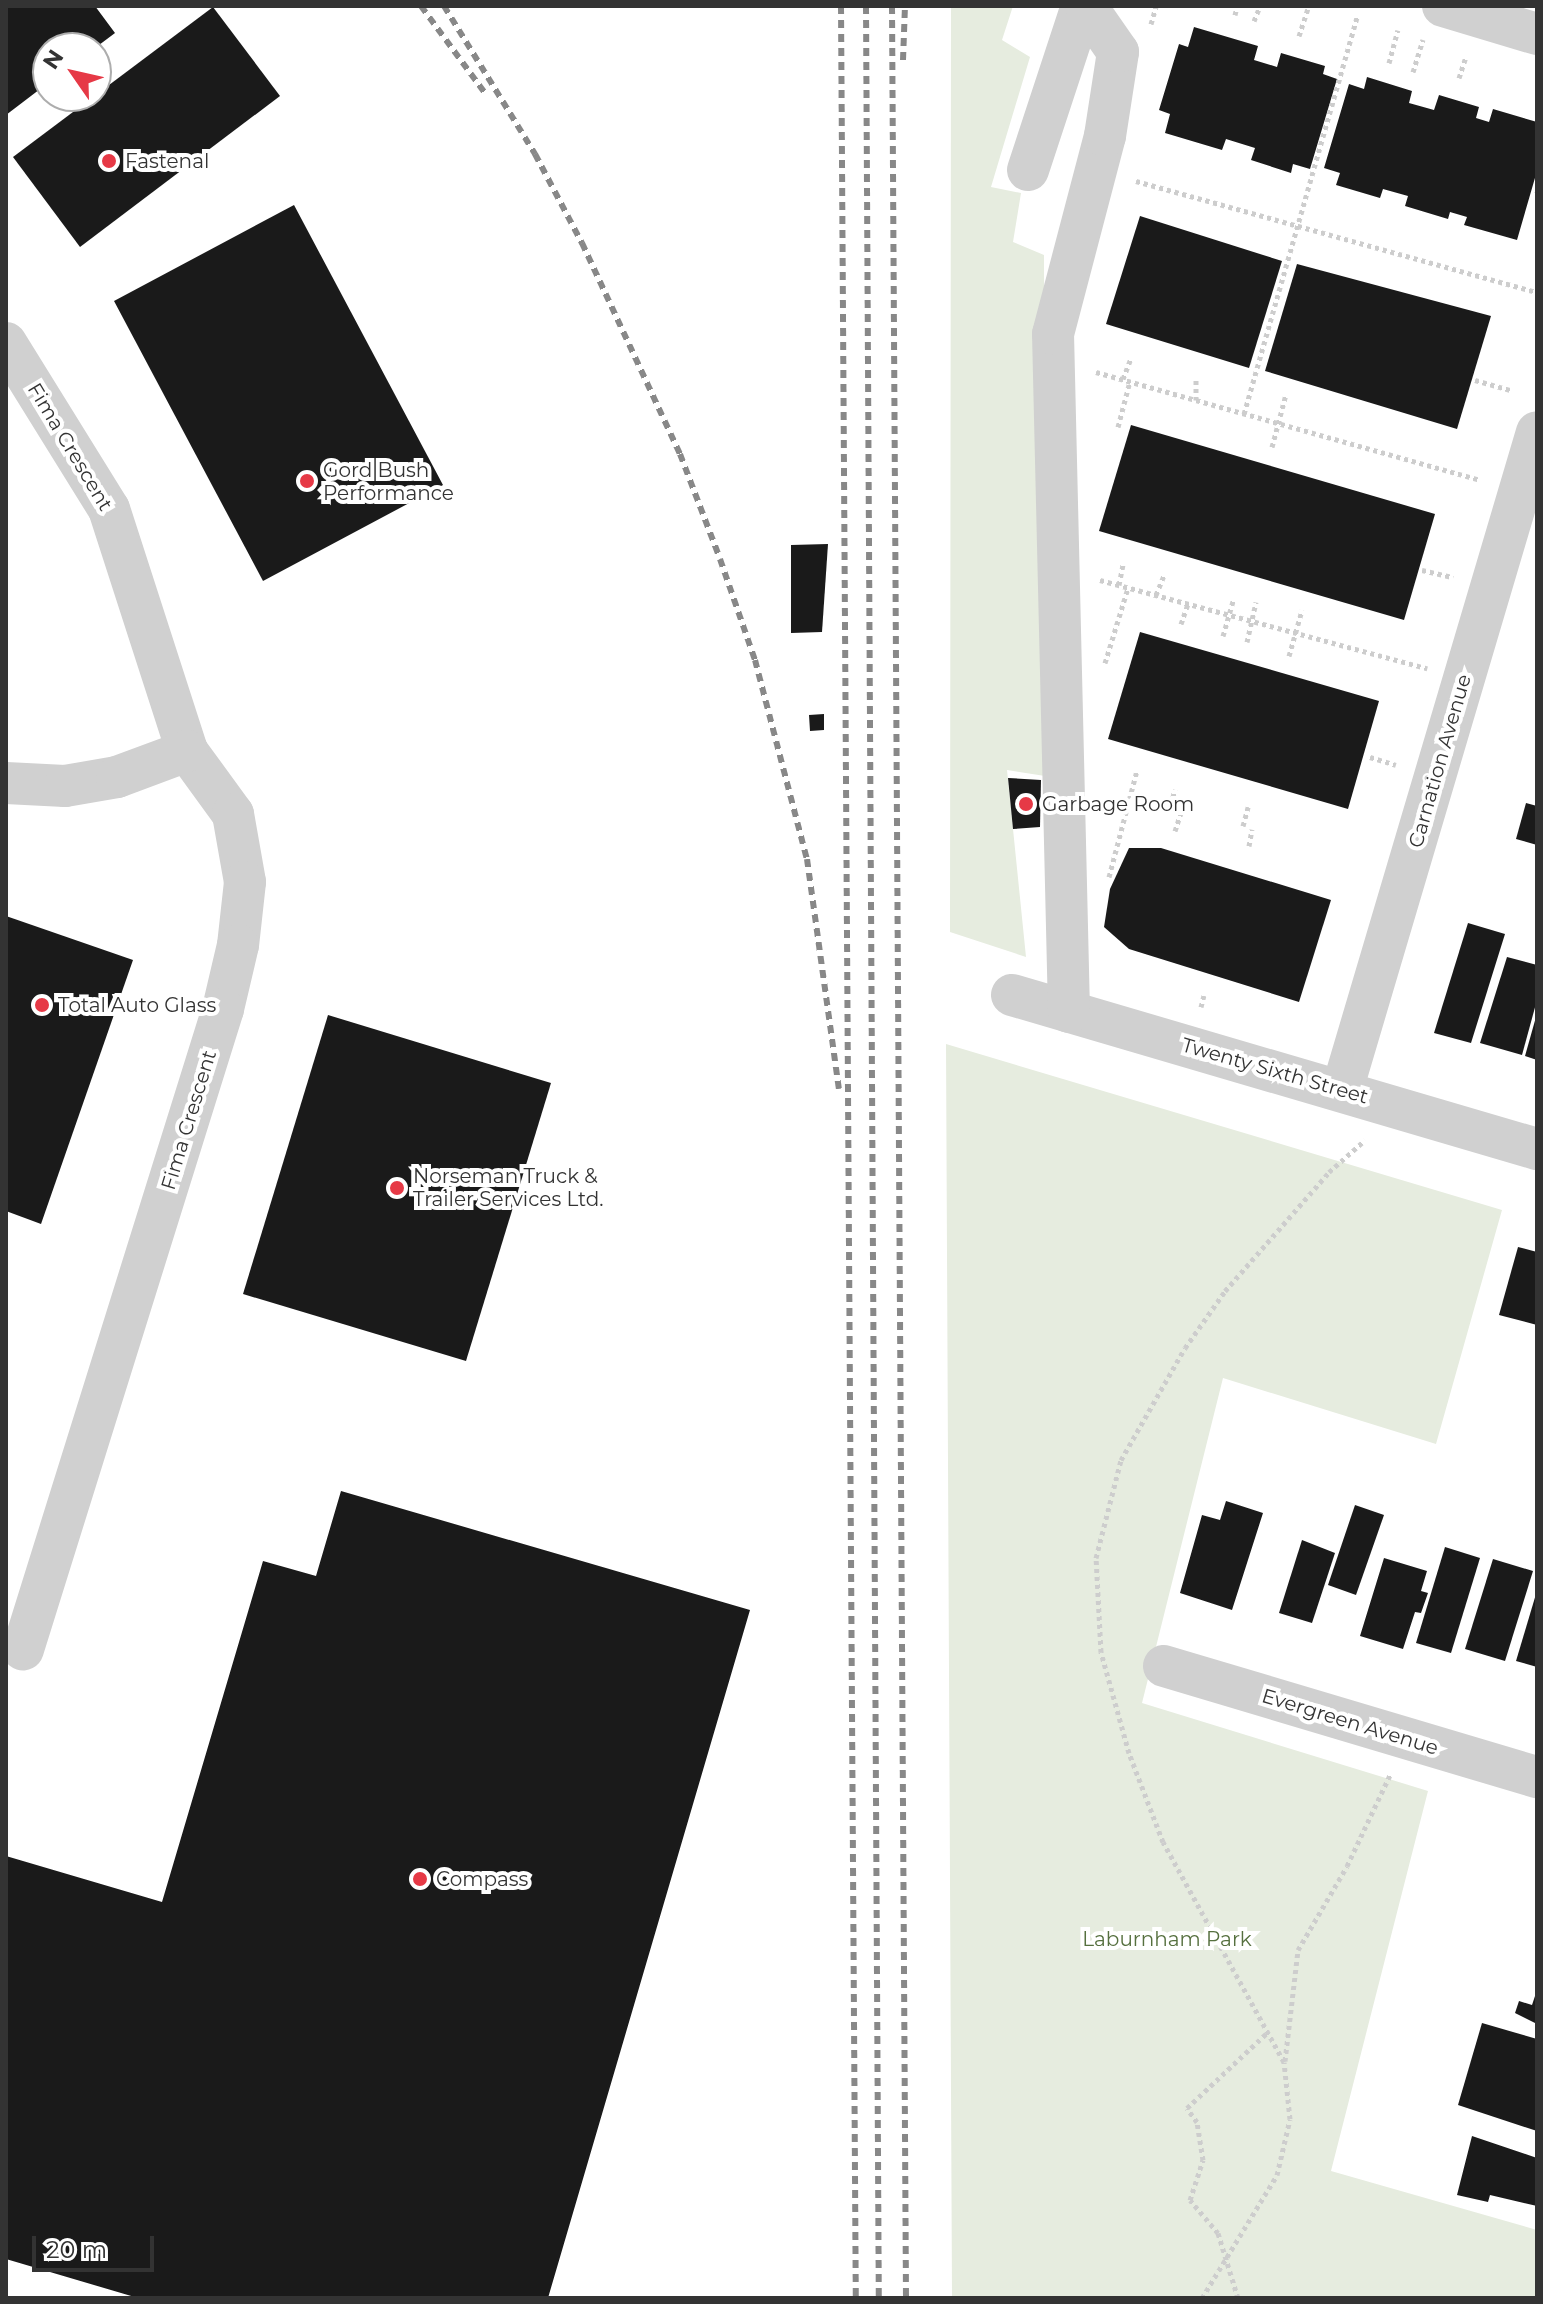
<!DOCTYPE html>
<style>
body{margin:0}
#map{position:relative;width:1543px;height:2304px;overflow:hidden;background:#fff;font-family:Montserrat,sans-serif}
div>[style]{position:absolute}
.green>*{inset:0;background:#e6ecdf}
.building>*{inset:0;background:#1a1a1a}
.path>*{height:5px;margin-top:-2.5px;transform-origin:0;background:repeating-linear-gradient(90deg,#cdcdcd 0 4px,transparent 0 8px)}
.minor>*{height:42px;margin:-21px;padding:0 21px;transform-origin:21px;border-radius:21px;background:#d0d0d0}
.rail>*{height:6px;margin-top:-3px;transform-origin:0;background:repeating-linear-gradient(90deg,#888 0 8px,transparent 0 14px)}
.dots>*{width:22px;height:22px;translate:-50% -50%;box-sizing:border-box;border:4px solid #fff;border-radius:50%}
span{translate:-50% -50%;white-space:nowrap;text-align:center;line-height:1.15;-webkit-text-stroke:8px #fff;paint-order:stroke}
.poi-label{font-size:20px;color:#333}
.left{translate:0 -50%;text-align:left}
.street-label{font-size:20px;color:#333}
.park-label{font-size:20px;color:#56703f}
.frame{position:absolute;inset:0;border:8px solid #333;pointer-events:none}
.north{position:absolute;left:32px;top:32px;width:80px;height:80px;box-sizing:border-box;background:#fff;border:2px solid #adadad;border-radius:50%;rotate:304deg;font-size:22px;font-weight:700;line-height:32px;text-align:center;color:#333}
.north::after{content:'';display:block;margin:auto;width:28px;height:36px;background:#e63946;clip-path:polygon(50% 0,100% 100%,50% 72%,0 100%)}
.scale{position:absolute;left:32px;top:2236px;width:122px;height:36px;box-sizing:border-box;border:4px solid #333;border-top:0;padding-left:10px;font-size:24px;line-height:28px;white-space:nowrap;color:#333;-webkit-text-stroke:6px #fff;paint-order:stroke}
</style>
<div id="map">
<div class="green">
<i style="clip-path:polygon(951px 6px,1013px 6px,1002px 40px,1030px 57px,991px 187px,1021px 193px,1013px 242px,1044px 255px,1045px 776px,1007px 770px,1026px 957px,950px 932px)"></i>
<i style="clip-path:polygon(946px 1044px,1502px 1210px,1436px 1444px,1223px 1378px,1142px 1703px,1428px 1791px,1331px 2171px,1537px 2230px,1537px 2298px,952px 2298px)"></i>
</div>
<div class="building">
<i style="clip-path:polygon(6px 6px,95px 6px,115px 33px,95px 48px,48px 48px,48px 83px,6px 115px)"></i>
<i style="clip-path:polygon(213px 7px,280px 96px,80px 247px,13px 157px)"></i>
<i style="clip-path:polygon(1194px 27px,1258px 46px,1254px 60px,1277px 67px,1281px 53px,1325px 66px,1323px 74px,1337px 79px,1310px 169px,1293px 164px,1291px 173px,1251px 160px,1255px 148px,1226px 139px,1222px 150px,1165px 133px,1170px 114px,1159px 110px,1179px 44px,1188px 47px)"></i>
<i style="clip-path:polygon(1367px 77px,1412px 91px,1409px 103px,1434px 110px,1439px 95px,1479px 107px,1476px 118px,1489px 122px,1493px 109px,1537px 122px,1537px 171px,1517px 240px,1464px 225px,1467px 217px,1450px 212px,1448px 219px,1405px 206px,1408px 196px,1383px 189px,1380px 198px,1336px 185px,1340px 173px,1324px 168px,1349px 84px,1364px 89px)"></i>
<i style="clip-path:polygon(294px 205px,443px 485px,263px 581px,114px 301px)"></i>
<i style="clip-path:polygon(1140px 216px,1282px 261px,1249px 368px,1106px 324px)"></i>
<i style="clip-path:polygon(1297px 264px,1491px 316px,1457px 429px,1265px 371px)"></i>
<i style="clip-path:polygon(1131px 425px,1435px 514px,1404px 620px,1099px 531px)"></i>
<i style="clip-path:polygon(828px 544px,822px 632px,791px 633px,791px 545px)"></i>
<i style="clip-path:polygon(1140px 632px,1379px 701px,1348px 809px,1108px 739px)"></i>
<i style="clip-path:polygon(824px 714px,824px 730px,810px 731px,809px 715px)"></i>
<i style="clip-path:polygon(1008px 778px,1041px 780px,1040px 827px,1013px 829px)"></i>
<i style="clip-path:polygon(1526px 803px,1537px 806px,1537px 845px,1516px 839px)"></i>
<i style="clip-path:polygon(1129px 848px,1161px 848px,1331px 900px,1299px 1002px,1129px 949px,1104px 927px,1110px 889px)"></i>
<i style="clip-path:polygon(6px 916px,133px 960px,41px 1224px,6px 1211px)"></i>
<i style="clip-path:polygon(1468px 923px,1505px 934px,1471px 1043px,1434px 1033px)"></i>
<i style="clip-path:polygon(1507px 957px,1537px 965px,1537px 1000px,1522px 1055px,1480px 1043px)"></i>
<i style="clip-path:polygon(328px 1015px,551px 1083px,466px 1361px,243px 1294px)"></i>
<i style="clip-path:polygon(1536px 1017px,1537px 1017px,1537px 1060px,1525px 1056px)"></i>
<i style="clip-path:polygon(1518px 1247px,1537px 1252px,1537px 1325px,1499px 1315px)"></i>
<i style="clip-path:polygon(341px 1491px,750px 1610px,548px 2298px,138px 2298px,6px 2259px,6px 1856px,162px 1902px,263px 1561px,316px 1576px)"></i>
<i style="clip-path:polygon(1226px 1501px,1263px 1513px,1232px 1610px,1180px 1593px,1202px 1515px,1220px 1520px)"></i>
<i style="clip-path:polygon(1355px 1505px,1384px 1515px,1356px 1595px,1328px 1585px)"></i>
<i style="clip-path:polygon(1302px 1540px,1335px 1553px,1312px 1623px,1279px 1613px)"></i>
<i style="clip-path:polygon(1445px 1547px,1480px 1558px,1451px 1653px,1416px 1643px)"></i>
<i style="clip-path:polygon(1384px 1558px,1427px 1571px,1421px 1591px,1428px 1593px,1421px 1613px,1415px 1612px,1403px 1649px,1360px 1636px)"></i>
<i style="clip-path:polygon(1493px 1559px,1533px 1571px,1505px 1661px,1465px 1649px)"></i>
<i style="clip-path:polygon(1536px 1594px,1537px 1594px,1537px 1667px,1516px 1661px)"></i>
<i style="clip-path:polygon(1537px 1990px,1537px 2024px,1515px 2013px,1519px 2001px,1532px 2005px)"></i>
<i style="clip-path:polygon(1482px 2023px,1537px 2039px,1537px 2131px,1458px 2105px)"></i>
<i style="clip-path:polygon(1472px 2136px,1537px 2158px,1537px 2206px,1490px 2195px,1488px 2202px,1457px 2195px)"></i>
</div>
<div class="path">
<i style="left:1235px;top:15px;width:9px;rotate:-77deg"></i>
<i style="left:1254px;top:21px;width:16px;rotate:-68deg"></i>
<i style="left:1151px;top:24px;width:19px;rotate:-74deg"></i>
<i style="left:1299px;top:36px;width:32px;rotate:-72deg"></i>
<i style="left:1389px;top:63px;width:34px;rotate:-75deg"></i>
<i style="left:1413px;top:72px;width:34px;rotate:-73deg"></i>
<i style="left:1459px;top:78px;width:23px;rotate:-72deg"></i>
<i style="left:1136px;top:181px;width:416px;rotate:15.5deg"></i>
<i style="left:1536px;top:190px;width:1px;rotate:45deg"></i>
<i style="left:1096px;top:372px;width:398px;rotate:15.7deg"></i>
<i style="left:1123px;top:379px;width:22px;rotate:-69deg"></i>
<i style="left:1475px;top:380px;width:37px;rotate:16deg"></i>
<i style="left:1196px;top:400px;width:23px;rotate:-90deg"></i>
<i style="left:1244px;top:414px;width:413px;rotate:-74.1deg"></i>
<i style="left:1118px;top:427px;width:48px;rotate:-75.4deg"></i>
<i style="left:1272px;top:447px;width:55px;rotate:-75.2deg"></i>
<i style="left:1422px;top:570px;width:32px;rotate:13deg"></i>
<i style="left:1100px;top:580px;width:339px;rotate:15.1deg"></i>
<i style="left:1119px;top:585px;width:21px;rotate:-79deg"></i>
<i style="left:1156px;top:595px;width:22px;rotate:-68deg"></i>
<i style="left:1181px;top:624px;width:21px;rotate:-71deg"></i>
<i style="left:1223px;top:636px;width:37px;rotate:-74deg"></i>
<i style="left:1247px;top:642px;width:41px;rotate:-77.3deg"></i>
<i style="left:1289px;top:656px;width:48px;rotate:-74.2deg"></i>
<i style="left:1105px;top:663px;width:78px;rotate:-73deg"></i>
<i style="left:1370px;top:757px;width:27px;rotate:17deg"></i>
<i style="left:1171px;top:805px;width:16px;rotate:-76deg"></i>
<i style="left:1243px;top:826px;width:20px;rotate:-75deg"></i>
<i style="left:1175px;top:831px;width:23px;rotate:-72deg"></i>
<i style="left:1249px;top:846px;width:17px;rotate:-80deg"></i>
<i style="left:1109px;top:877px;width:111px;rotate:-75.3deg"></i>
<i style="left:1201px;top:1007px;width:12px;rotate:-76deg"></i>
<i style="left:1285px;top:2061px;width:112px;rotate:-83.3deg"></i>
<i style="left:1298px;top:1950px;width:97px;rotate:-59.7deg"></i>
<i style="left:1347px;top:1866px;width:101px;rotate:-64.7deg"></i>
<i style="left:1202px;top:2298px;width:144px;rotate:-58.6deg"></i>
<i style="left:1277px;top:2175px;width:57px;rotate:-76.9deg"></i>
<i style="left:1290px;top:2119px;width:57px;rotate:-96deg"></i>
<i style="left:1284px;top:2062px;width:251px;rotate:-118.8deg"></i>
<i style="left:1163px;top:1842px;width:95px;rotate:-110.9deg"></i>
<i style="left:1129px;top:1753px;width:105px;rotate:-105.5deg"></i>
<i style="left:1101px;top:1652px;width:94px;rotate:-93deg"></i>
<i style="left:1096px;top:1558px;width:101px;rotate:-75.7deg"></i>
<i style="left:1121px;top:1460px;width:129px;rotate:-60.3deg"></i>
<i style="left:1185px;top:1348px;width:70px;rotate:-54.9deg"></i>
<i style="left:1225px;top:1291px;width:158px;rotate:-48.8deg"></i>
<i style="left:1329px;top:1172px;width:48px;rotate:-41.6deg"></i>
<i style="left:1238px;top:2298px;width:68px;rotate:-107.1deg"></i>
<i style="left:1218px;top:2233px;width:43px;rotate:-130.3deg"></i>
<i style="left:1190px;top:2200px;width:42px;rotate:-72deg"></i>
<i style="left:1203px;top:2160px;width:38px;rotate:-99deg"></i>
<i style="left:1197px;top:2122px;width:17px;rotate:-126deg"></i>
<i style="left:1187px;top:2108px;width:110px;rotate:-43.2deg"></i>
</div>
<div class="minor">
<i style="left:1443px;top:6px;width:98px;rotate:16.6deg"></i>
<i style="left:1028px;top:170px;width:173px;rotate:-71.8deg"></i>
<i style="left:6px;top:343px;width:195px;rotate:58.2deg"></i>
<i style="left:109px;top:509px;width:254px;rotate:72.1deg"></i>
<i style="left:187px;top:751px;width:78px;rotate:53.9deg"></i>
<i style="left:233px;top:814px;width:69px;rotate:80deg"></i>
<i style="left:245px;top:882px;width:63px;rotate:96.3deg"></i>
<i style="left:238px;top:945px;width:66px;rotate:103.2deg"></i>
<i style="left:223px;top:1009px;width:671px;rotate:107.35deg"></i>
<i style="left:6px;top:783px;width:59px;rotate:2.9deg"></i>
<i style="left:65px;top:786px;width:53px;rotate:-9.8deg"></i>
<i style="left:117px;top:777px;width:75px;rotate:-20.4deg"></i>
<i style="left:1012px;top:995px;width:547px;rotate:16.35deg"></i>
<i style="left:1069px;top:1012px;width:678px;rotate:-91.35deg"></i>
<i style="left:1053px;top:334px;width:205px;rotate:-75.3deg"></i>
<i style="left:1105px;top:136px;width:85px;rotate:-81.2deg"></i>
<i style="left:1118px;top:52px;width:56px;rotate:-124.8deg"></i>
<i style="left:1342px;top:1090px;width:686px;rotate:-73.49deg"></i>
<i style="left:1164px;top:1666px;width:389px;rotate:16.6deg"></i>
</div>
<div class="rail">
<i style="left:421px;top:6px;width:108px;rotate:53.7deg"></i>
<i style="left:444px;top:6px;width:174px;rotate:58.4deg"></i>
<i style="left:535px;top:154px;width:101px;rotate:62.2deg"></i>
<i style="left:582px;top:243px;width:233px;rotate:65.1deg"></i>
<i style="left:680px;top:454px;width:112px;rotate:69.1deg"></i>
<i style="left:720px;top:559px;width:107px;rotate:70.9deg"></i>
<i style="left:755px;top:660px;width:206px;rotate:75.4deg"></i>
<i style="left:807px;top:859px;width:232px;rotate:82.1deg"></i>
<i style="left:841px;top:6px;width:2292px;rotate:89.63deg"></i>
<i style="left:866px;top:6px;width:2292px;rotate:89.68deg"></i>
<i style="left:892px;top:6px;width:2292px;rotate:89.65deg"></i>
<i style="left:903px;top:60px;width:54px;rotate:-87.9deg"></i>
</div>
<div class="dots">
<i style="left:109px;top:161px;background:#e63946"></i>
<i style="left:307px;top:481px;background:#e63946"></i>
<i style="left:1026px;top:804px;background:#e63946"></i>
<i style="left:42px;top:1005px;background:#e63946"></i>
<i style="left:397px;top:1188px;background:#e63946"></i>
<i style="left:420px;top:1879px;background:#e63946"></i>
</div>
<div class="poi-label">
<span class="left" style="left:125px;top:161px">Fastenal</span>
<span class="left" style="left:323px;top:482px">Gord Bush<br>Performance</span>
<span class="left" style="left:1042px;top:804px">Garbage Room</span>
<span class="left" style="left:58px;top:1005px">Total Auto Glass</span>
<span class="left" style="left:413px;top:1188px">Norseman Truck &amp;<br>Trailer Services Ltd.</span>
<span class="left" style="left:436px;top:1879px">Compass</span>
</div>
<div class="street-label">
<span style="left:70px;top:447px;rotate:59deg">Fima Crescent</span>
<span style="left:1440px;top:761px;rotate:-74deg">Carnation Avenue</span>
<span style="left:1275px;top:1071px;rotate:16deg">Twenty Sixth Street</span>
<span style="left:189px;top:1120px;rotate:-73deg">Fima Crescent</span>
<span style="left:1350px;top:1722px;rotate:17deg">Evergreen Avenue</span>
</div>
<div class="park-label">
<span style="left:1167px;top:1939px">Laburnham Park</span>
</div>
<div class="frame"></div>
<div class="north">N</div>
<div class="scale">20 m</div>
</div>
